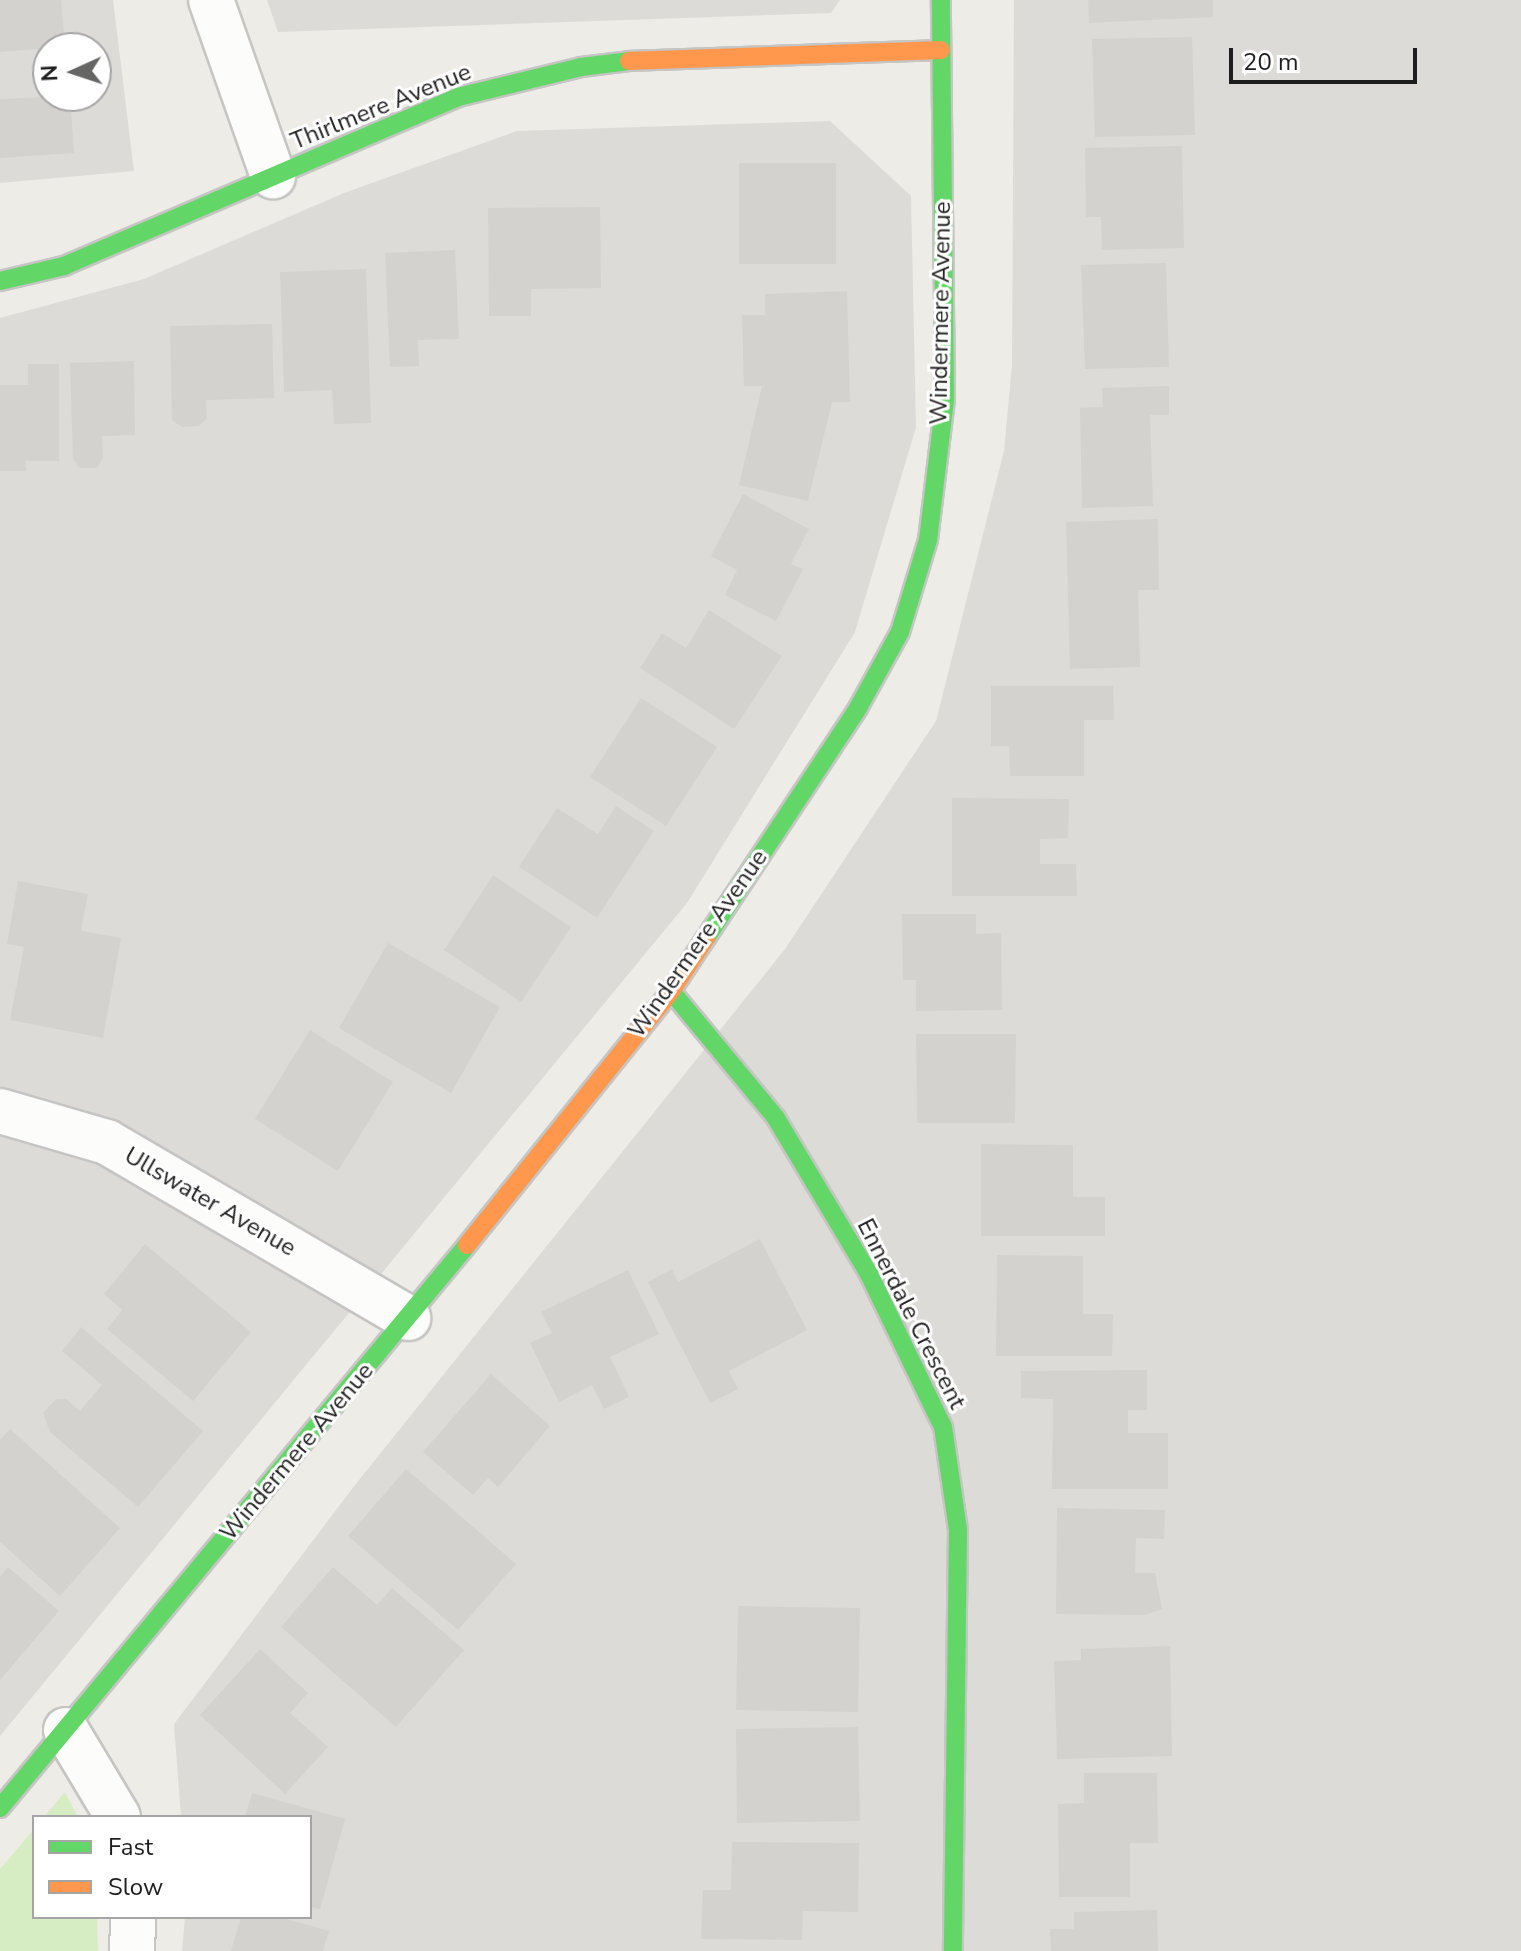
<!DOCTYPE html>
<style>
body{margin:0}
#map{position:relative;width:1521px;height:1951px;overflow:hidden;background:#edece7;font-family:"Nunito Sans",sans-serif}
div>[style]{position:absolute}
.residential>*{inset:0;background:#dcdbd8}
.grass>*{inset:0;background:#d6edc4}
.building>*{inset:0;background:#d3d2ce}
.roads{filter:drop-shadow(2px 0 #c5c5c3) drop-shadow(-2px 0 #c5c5c3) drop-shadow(0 2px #c5c5c3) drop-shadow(0 -2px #c5c5c3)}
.street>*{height:44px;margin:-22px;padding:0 22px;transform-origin:22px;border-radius:22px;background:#fcfcfb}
.fast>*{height:18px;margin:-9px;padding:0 9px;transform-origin:9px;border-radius:9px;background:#63d668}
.slow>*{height:18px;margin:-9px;padding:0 9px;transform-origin:9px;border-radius:9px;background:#ff974d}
span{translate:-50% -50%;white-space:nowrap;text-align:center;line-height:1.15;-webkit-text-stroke:6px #fff;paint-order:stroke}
.street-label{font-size:24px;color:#1e1e1e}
.legend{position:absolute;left:32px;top:1815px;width:280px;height:104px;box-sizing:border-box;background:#fff;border:2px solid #a5a5a5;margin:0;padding:10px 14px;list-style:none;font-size:24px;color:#1e1e1e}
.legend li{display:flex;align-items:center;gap:16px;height:40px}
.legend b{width:40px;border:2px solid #a5a5a5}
.north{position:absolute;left:32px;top:32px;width:80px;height:80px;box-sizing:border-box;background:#fff;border:2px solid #a5a5a5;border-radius:50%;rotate:267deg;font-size:22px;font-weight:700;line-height:32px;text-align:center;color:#1e1e1e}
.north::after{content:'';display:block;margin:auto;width:28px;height:36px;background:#666664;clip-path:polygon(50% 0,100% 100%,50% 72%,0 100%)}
.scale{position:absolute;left:1229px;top:48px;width:188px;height:36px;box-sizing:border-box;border:4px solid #1e1e1e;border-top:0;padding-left:10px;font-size:24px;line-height:28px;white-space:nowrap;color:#1e1e1e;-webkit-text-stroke:6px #fff;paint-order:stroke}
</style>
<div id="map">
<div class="residential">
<i style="clip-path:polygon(evenodd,0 0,113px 0,134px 171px,0 183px,0 0,48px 48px,96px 48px,96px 96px,48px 96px,48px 48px)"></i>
<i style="clip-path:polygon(267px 0,840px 0,831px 13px,278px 32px)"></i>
<i style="clip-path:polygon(1014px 0,1521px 0,1521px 1951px,182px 1951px,185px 1917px,310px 1917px,310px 1817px,181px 1817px,174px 1724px,355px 1485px,785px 949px,936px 721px,1004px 451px,1012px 365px)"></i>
<i style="clip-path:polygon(830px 121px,911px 196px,916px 427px,855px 632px,687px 903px,0 1736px,0 318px,144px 279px,344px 193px,517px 131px)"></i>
</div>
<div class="grass">
<i style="clip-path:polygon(65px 1792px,78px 1817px,44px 1817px)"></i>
<i style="clip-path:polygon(34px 1829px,34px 1917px,97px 1917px,98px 1951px,0 1951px,0 1869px)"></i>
</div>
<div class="building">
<i style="clip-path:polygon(0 0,61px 0,65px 47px,0 52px)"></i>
<i style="clip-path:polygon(1088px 0,1213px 0,1213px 17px,1089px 23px)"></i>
<i style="clip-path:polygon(1192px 37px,1195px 135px,1095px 137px,1092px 39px)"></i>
<i style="clip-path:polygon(70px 96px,74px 153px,0 158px,0 99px)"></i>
<i style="clip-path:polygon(1182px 146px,1184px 248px,1102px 250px,1101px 217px,1086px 217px,1085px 148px)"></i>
<i style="clip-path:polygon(739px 163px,836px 163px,836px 264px,739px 264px)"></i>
<i style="clip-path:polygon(600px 207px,601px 288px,531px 289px,531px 316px,489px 316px,488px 208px)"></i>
<i style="clip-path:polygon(455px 250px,459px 339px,418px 340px,419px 366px,390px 367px,385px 253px)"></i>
<i style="clip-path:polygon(1166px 263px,1169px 367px,1085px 369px,1081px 265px)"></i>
<i style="clip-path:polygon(366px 269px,371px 423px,334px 424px,332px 390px,284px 392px,280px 272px)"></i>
<i style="clip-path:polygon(847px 291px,850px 402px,832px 402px,808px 501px,739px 485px,762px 386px,744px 386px,742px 315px,765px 315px,765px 294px)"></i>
<i style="clip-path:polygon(272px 324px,274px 398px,206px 400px,207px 418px,199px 426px,182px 427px,172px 420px,170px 326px)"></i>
<i style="clip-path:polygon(134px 361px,135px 435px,102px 436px,103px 458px,97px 468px,80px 468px,73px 459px,70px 363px)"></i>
<i style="clip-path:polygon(28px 364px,59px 364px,59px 461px,25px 461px,26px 471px,0 471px,0 385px,28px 385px)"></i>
<i style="clip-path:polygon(1169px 386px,1169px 415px,1150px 415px,1153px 506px,1082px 508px,1080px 408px,1103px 407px,1102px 388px)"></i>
<i style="clip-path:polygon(743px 494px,809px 529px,791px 564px,803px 569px,776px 621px,725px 595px,737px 570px,711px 556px)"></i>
<i style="clip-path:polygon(1158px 519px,1159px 590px,1138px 590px,1140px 667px,1070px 669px,1066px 522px)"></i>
<i style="clip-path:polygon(709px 610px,782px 656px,734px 729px,640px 668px,662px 633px,686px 648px)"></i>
<i style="clip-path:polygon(991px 686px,1113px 686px,1114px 720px,1084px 720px,1084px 776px,1010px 776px,1009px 746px,991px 746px)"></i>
<i style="clip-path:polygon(641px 698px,717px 747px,666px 826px,590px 777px)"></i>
<i style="clip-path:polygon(952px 798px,1069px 799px,1068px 838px,1040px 839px,1040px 864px,1076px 864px,1077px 896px,952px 896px)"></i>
<i style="clip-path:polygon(616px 806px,654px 831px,597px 918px,519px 867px,557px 808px,598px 834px)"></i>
<i style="clip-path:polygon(493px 875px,571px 927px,521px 1002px,444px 950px)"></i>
<i style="clip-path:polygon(18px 881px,88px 894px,81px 931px,121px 938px,103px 1038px,10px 1020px,24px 947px,7px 944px)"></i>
<i style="clip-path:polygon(902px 914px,976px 914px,976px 934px,1001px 933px,1002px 1010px,916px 1011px,916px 980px,903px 980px)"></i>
<i style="clip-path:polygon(388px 943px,500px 1007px,451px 1093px,339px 1028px)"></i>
<i style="clip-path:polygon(310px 1030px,393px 1082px,338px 1171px,255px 1119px)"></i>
<i style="clip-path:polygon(916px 1034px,1016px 1034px,1015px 1123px,917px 1123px)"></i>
<i style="clip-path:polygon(981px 1144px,1073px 1145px,1073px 1197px,1105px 1197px,1105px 1236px,981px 1236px)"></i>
<i style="clip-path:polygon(760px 1239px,807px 1330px,729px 1371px,738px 1389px,710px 1403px,648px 1282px,672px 1269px,678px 1282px)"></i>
<i style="clip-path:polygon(145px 1244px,251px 1332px,193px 1401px,107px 1329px,122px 1310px,104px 1294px)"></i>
<i style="clip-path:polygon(997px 1255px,1083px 1256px,1083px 1314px,1113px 1314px,1112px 1356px,996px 1356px)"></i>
<i style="clip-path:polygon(628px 1270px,659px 1334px,610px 1357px,629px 1397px,604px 1409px,592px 1385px,559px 1402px,530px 1343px,552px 1333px,541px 1312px)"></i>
<i style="clip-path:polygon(81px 1327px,203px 1431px,138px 1507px,50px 1432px,43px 1413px,56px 1399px,66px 1399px,80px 1411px,102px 1385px,62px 1351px)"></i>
<i style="clip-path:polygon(1147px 1370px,1147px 1410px,1128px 1410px,1128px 1433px,1168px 1433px,1168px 1489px,1052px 1489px,1053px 1399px,1021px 1398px,1021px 1371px)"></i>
<i style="clip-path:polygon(491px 1374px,550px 1426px,498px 1487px,488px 1478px,473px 1495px,423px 1452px)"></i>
<i style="clip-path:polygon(10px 1429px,120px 1528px,60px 1596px,0 1542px,0 1440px)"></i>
<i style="clip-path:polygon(406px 1469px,516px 1564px,458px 1630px,348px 1536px)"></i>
<i style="clip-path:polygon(1057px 1508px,1165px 1510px,1164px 1539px,1136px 1538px,1135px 1573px,1155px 1573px,1162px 1609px,1145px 1615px,1056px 1614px)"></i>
<i style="clip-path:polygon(8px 1567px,59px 1611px,0 1680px,0 1577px)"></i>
<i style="clip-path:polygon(333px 1567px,377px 1605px,392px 1588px,464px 1650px,396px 1727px,281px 1627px)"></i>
<i style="clip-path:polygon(738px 1606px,860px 1608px,858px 1712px,736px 1710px)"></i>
<i style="clip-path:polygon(1170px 1646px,1172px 1756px,1057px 1759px,1054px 1661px,1081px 1660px,1081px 1649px)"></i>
<i style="clip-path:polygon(260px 1649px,308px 1693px,290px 1713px,328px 1747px,285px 1794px,200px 1715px)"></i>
<i style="clip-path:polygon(858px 1727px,860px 1821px,737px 1823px,736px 1729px)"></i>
<i style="clip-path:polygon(1084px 1773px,1157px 1773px,1158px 1843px,1130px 1843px,1130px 1897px,1059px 1897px,1058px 1804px,1084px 1803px)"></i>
<i style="clip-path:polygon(252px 1793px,345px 1819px,320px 1909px,310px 1907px,310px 1817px,245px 1817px)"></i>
<i style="clip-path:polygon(732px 1842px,859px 1843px,858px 1912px,803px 1911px,802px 1940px,701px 1939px,703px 1890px,731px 1890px)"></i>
<i style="clip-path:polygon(1157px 1910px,1158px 1951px,1051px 1951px,1050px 1929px,1074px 1929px,1074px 1912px)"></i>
<i style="clip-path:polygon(241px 1917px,280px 1917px,329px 1931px,323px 1951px,231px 1951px)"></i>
</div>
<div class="roads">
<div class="street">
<i style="left:211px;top:0;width:187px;rotate:70.6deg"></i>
<i style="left:0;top:1111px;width:111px;rotate:16.2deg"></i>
<i style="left:107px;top:1142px;width:349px;rotate:30.3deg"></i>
<i style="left:66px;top:1730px;width:101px;rotate:59.1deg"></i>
<i style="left:132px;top:1951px;width:34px;rotate:-88deg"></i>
</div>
<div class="fast">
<i style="left:0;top:281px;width:66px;rotate:-13.2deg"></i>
<i style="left:64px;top:266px;width:429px;rotate:-23.2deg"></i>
<i style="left:458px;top:97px;width:127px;rotate:-13.7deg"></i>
<i style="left:581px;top:67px;width:48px;rotate:-7.1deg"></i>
<i style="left:706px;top:938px;width:276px;rotate:-56.5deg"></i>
<i style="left:858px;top:708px;width:87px;rotate:-61.1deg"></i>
<i style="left:900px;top:632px;width:96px;rotate:-73.1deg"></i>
<i style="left:928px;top:540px;width:141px;rotate:-83.1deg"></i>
<i style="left:945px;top:400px;width:400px;rotate:-90.6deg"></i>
<i style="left:671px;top:991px;width:165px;rotate:50.4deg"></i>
<i style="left:776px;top:1118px;width:182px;rotate:59.2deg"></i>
<i style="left:869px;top:1274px;width:170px;rotate:64.2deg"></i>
<i style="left:943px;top:1427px;width:104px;rotate:81.7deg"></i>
<i style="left:958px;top:1530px;width:421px;rotate:90.7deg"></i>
<i style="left:0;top:1808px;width:731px;rotate:-50.32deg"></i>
</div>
<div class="slow">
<i style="left:629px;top:61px;width:312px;rotate:-2deg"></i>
<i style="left:467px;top:1245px;width:326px;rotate:-51.2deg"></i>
<i style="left:671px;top:991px;width:64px;rotate:-56.6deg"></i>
</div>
</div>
<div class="street-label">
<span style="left:381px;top:107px;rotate:-22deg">Thirlmere Avenue</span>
<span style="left:941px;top:313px;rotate:-89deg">Windermere Avenue</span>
<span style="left:698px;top:944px;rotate:-55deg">Windermere Avenue</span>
<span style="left:210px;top:1202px;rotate:30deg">Ullswater Avenue</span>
<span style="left:911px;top:1314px;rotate:63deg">Ennerdale Crescent</span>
<span style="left:297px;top:1452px;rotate:-50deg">Windermere Avenue</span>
</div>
<ul class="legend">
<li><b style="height:10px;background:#63d668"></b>Fast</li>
<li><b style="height:10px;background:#ff974d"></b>Slow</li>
</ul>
<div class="north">N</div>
<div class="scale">20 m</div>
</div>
